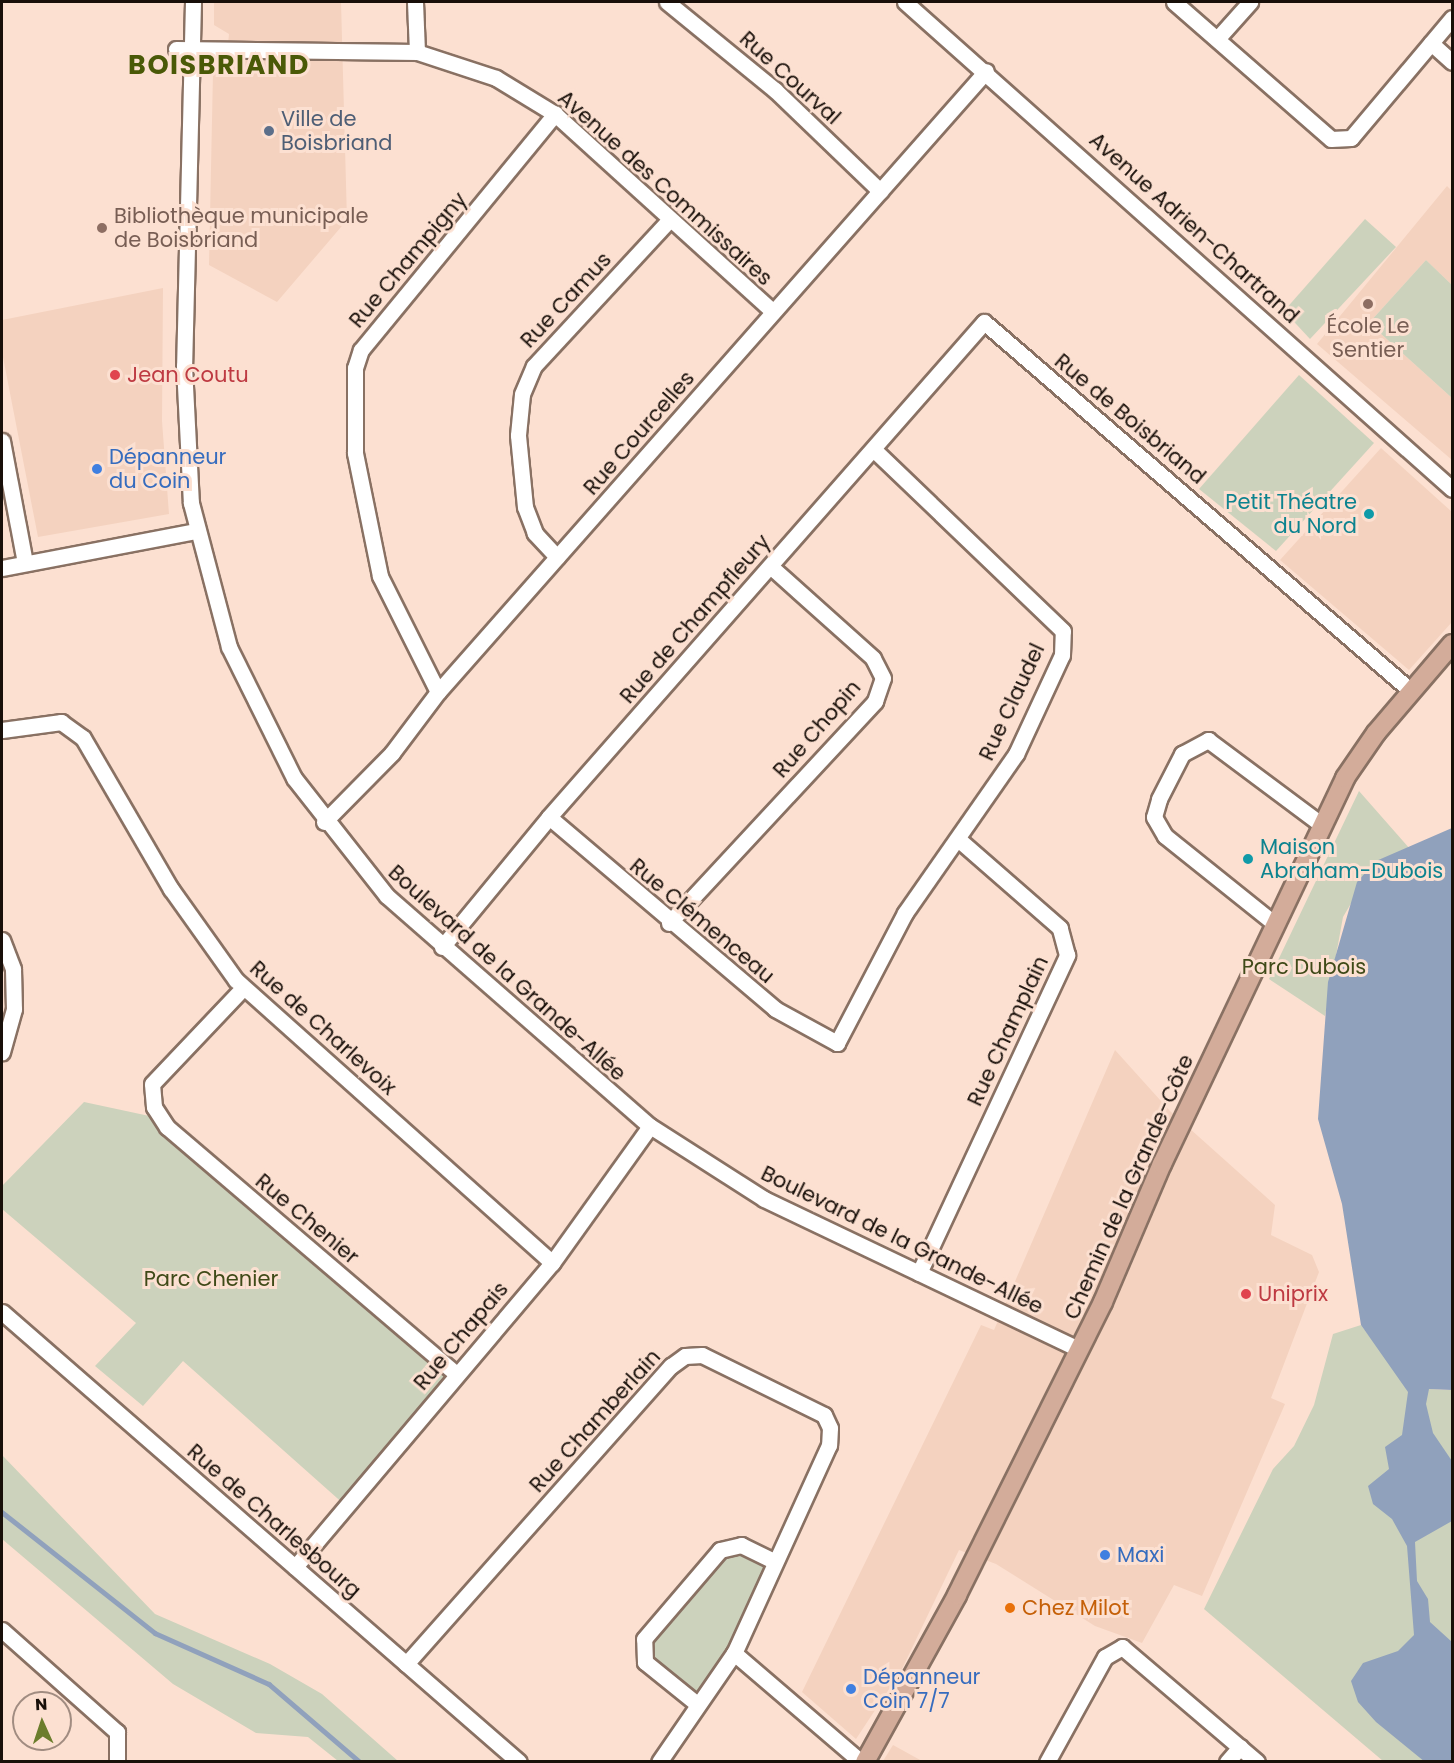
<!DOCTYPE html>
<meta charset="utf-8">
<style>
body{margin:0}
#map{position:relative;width:1454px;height:1763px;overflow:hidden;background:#fce0d1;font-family:Poppins,sans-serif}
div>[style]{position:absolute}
.built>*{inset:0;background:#f4d2bf}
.green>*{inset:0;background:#ccd2bc}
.water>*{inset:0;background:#90a1bc}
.stream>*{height:4.5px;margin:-2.25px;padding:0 2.25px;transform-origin:2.25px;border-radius:2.25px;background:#90a1bc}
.roads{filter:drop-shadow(2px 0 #897163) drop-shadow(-2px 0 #897163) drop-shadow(0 2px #897163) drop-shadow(0 -2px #897163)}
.minor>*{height:15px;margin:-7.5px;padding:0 7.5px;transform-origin:7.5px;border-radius:7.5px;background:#fff}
.major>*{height:18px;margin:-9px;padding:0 9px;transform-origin:9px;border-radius:9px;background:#d3ac9a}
.dots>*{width:16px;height:16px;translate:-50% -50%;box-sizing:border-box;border:3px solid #fce0d1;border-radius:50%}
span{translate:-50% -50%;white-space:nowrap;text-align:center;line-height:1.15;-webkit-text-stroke:6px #fce0d1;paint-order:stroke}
.street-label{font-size:21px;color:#180f09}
.service-label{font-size:21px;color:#4e5e75}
.left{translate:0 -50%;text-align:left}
.education-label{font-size:21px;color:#785e54}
.health-label{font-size:21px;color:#be3a42}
.shop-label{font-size:21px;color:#366cbe}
.culture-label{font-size:21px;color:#0d838f}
.right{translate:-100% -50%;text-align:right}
.park-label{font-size:21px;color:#3f4a18}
.food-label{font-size:21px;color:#c56008}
.district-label{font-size:27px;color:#4a5907;font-weight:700;letter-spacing:1.5px}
.frame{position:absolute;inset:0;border:3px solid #180f09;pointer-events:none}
.north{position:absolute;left:12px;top:1691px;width:60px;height:60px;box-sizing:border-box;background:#fce0d1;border:2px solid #a18c81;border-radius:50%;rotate:357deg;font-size:16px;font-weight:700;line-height:24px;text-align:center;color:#180f09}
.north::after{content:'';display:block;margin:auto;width:21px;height:27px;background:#6b7d2c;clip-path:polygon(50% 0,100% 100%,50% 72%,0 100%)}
</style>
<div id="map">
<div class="built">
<i style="clip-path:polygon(214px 2px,341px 2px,347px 220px,277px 302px,209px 265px,213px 72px,226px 65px,229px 34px,214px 25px)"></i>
<i style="clip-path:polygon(1447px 186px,1452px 191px,1452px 285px,1426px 260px,1369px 323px,1452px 398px,1452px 460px,1317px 344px)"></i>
<i style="clip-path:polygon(163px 288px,162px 421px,169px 514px,38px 537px,2px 352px,2px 320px)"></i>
<i style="clip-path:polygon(1381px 448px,1452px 512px,1452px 622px,1409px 670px,1280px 560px)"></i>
<i style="clip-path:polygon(1115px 1050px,1170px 1111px,1275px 1205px,1271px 1235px,1312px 1255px,1319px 1272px,1271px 1398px,1285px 1404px,1202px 1596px,1174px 1585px,1142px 1643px,1095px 1626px,996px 1564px,959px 1550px,901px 1671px,856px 1739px,802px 1692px,981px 1325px,994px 1330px)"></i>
<i style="clip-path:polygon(893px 1745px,922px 1761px,883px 1761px)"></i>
</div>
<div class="green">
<i style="clip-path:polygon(1365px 219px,1396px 247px,1310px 339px,1284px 311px)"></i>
<i style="clip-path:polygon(1426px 260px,1452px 285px,1452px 398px,1369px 323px)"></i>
<i style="clip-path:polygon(1299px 375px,1374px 443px,1276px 551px,1199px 489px)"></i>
<i style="clip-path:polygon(1359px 791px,1410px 849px,1376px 861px,1343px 917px,1325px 1016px,1269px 979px)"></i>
<i style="clip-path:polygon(84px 1102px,154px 1117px,456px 1374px,346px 1506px,183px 1361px,143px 1406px,95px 1366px,136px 1323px,2px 1209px,2px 1186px)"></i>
<i style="clip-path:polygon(1361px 1325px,1382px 1353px,1429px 1389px,1452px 1390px,1452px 1761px,1383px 1761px,1204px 1609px,1273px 1469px,1294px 1446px,1314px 1405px,1333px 1334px)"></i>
<i style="clip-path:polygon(2px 1455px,155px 1614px,270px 1664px,322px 1694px,398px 1761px,338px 1761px,308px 1737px,256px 1733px,173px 1684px,2px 1539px)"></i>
<i style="clip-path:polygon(741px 1545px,774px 1561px,734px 1653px,697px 1704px,645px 1662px,644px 1639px,720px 1550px)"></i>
</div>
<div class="water">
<i style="clip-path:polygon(1452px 828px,1452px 1390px,1429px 1389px,1426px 1404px,1433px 1433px,1452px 1461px,1452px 1521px,1415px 1542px,1417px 1581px,1428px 1599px,1430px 1622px,1452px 1642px,1452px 1761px,1425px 1762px,1376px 1722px,1358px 1702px,1351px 1681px,1363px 1663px,1398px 1651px,1414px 1635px,1407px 1546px,1392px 1519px,1373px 1504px,1368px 1486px,1389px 1469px,1385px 1447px,1402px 1435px,1408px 1392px,1361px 1325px,1342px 1204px,1318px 1119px,1328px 982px,1357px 882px,1376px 861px)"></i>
</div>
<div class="stream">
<i style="left:2px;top:1512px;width:195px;rotate:38.3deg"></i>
<i style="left:155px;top:1633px;width:125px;rotate:24.1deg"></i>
<i style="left:269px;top:1684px;width:120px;rotate:40.6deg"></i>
</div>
<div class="roads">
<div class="minor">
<i style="left:193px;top:2px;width:364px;rotate:91.4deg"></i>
<i style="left:184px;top:366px;width:137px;rotate:87.1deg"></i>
<i style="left:191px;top:503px;width:149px;rotate:75.2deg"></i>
<i style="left:229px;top:647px;width:146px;rotate:63.6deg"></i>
<i style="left:294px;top:778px;width:150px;rotate:51.8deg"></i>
<i style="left:387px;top:896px;width:349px;rotate:41.2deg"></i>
<i style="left:650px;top:1126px;width:135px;rotate:32.6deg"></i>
<i style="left:764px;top:1199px;width:349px;rotate:25.5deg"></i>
<i style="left:415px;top:2px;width:50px;rotate:87.7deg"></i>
<i style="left:667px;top:2px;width:139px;rotate:39.2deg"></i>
<i style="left:775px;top:90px;width:146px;rotate:43.9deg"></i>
<i style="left:905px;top:2px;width:732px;rotate:41.68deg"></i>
<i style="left:1174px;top:2px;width:208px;rotate:41.1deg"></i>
<i style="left:1331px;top:139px;width:20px;rotate:-3deg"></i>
<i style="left:1351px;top:138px;width:157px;rotate:-49.9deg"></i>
<i style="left:1217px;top:39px;width:50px;rotate:-48.3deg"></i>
<i style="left:1431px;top:43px;width:28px;rotate:42deg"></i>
<i style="left:176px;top:49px;width:241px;rotate:0.7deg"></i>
<i style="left:417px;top:52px;width:83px;rotate:18.2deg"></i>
<i style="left:496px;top:78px;width:69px;rotate:31.4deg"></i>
<i style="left:555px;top:114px;width:294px;rotate:42.2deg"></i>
<i style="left:2px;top:441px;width:124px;rotate:79.3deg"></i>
<i style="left:557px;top:557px;width:33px;rotate:-133deg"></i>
<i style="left:535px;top:533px;width:28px;rotate:-111deg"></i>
<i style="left:525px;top:507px;width:72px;rotate:-95.6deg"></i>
<i style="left:518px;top:435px;width:41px;rotate:-84.4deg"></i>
<i style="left:522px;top:394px;width:30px;rotate:-67deg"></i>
<i style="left:534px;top:366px;width:200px;rotate:-47.2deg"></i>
<i style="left:2px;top:568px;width:197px;rotate:-10.8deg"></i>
<i style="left:438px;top:692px;width:130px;rotate:-116.6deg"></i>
<i style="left:380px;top:576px;width:126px;rotate:-101.5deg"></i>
<i style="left:355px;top:453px;width:85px;rotate:-90deg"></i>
<i style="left:355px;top:368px;width:19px;rotate:-72deg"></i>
<i style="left:361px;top:350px;width:306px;rotate:-50.6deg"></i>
<i style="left:2px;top:730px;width:60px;rotate:-7.7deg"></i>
<i style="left:61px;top:722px;width:27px;rotate:36deg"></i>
<i style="left:83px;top:738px;width:175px;rotate:59.8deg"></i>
<i style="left:171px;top:889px;width:112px;rotate:54.5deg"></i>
<i style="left:236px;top:980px;width:424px;rotate:41.8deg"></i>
<i style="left:549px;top:817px;width:297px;rotate:40.3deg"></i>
<i style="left:775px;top:1009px;width:71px;rotate:28.7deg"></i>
<i style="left:837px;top:1043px;width:147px;rotate:-62.4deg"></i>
<i style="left:905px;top:913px;width:194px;rotate:-55.1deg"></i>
<i style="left:1016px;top:754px;width:109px;rotate:-65.1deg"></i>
<i style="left:1062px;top:655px;width:24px;rotate:-88deg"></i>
<i style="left:1063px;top:631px;width:263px;rotate:-136.2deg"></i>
<i style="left:324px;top:822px;width:97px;rotate:-45.4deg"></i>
<i style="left:392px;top:753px;width:76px;rotate:-53deg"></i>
<i style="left:438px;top:692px;width:828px;rotate:-48.57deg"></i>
<i style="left:669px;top:923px;width:303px;rotate:-47.1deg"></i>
<i style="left:875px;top:701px;width:24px;rotate:-71deg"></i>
<i style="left:883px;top:678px;width:22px;rotate:-117deg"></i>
<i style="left:873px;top:658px;width:138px;rotate:-138.2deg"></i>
<i style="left:1275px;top:924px;width:141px;rotate:-141.3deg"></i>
<i style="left:1165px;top:836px;width:22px;rotate:-120deg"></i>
<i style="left:1154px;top:817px;width:19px;rotate:-74deg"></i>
<i style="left:1159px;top:799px;width:51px;rotate:-62.9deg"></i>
<i style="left:1182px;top:754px;width:30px;rotate:-28deg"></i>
<i style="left:1208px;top:740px;width:142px;rotate:36.7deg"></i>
<i style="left:2px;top:940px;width:31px;rotate:69deg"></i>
<i style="left:13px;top:969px;width:40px;rotate:88.6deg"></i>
<i style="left:14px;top:1009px;width:45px;rotate:105.6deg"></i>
<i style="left:442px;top:947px;width:168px;rotate:-50.5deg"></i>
<i style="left:549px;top:817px;width:659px;rotate:-48.69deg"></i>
<i style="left:984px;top:322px;width:564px;rotate:40.83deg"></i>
<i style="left:243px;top:988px;width:132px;rotate:133.5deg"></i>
<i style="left:152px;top:1084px;width:23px;rotate:85deg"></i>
<i style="left:154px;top:1107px;width:24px;rotate:57deg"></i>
<i style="left:167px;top:1127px;width:380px;rotate:40.5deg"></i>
<i style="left:919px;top:1273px;width:351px;rotate:-65deg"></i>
<i style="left:1067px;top:955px;width:28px;rotate:-105deg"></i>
<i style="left:1060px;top:928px;width:135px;rotate:-138.9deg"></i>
<i style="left:2px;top:1312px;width:685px;rotate:41.04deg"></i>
<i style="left:295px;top:1567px;width:398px;rotate:-49.8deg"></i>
<i style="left:552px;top:1263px;width:168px;rotate:-54.4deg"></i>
<i style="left:2px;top:1630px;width:154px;rotate:41.6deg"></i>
<i style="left:117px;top:1732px;width:30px;rotate:90deg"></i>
<i style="left:734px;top:1653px;width:167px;rotate:40.6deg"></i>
<i style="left:406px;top:1664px;width:399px;rotate:-48.4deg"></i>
<i style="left:671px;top:1366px;width:17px;rotate:-36deg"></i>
<i style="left:685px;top:1356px;width:17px;rotate:-3deg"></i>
<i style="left:702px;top:1355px;width:136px;rotate:26.2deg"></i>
<i style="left:824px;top:1415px;width:14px;rotate:65deg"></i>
<i style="left:830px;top:1428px;width:17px;rotate:93deg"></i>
<i style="left:829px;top:1445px;width:229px;rotate:114.5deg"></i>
<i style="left:734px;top:1653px;width:132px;rotate:124.5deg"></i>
<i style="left:697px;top:1704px;width:67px;rotate:-141.1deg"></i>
<i style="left:645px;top:1662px;width:23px;rotate:-92deg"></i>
<i style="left:644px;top:1639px;width:117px;rotate:-49.5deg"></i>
<i style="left:720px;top:1550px;width:22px;rotate:-13deg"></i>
<i style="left:741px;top:1545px;width:37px;rotate:26deg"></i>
<i style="left:1047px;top:1762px;width:120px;rotate:-61.1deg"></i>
<i style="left:1105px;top:1657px;width:20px;rotate:-30deg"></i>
<i style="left:1122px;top:1647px;width:177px;rotate:40.4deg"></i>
<i style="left:1227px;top:1762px;width:20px;rotate:-49deg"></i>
</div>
<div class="major">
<i style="left:865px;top:1762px;width:191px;rotate:-61.1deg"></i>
<i style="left:957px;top:1595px;width:327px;rotate:-63.5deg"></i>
<i style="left:1103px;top:1302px;width:150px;rotate:-66.9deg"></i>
<i style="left:1162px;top:1164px;width:427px;rotate:-64.6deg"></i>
<i style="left:1345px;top:778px;width:55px;rotate:-55.4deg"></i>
<i style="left:1376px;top:733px;width:117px;rotate:-49.5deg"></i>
</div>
</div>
<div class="dots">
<i style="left:269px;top:131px;background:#5c6f8a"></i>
<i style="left:102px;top:228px;background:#8d6e63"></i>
<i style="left:1368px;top:304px;background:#8d6e63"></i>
<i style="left:115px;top:375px;background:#e0444e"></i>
<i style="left:97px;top:469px;background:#3f7fe0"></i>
<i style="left:1369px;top:514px;background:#0f9aa8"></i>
<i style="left:1248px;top:859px;background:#0f9aa8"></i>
<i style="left:1246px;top:1294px;background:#e0444e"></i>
<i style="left:1105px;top:1555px;background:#3f7fe0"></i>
<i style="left:1010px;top:1608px;background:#e8710a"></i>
<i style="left:851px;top:1689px;background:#3f7fe0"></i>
</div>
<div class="street-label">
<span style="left:790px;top:78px;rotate:42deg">Rue Courval</span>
<span style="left:665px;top:188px;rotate:42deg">Avenue des Commissaires</span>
<span style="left:1194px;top:228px;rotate:42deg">Avenue Adrien-Chartrand</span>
<span style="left:408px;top:260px;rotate:-50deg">Rue Champigny</span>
<span style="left:566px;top:300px;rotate:-47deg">Rue Camus</span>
<span style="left:1130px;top:419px;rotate:40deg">Rue de Boisbriand</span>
<span style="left:639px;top:433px;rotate:-49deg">Rue Courcelles</span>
<span style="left:695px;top:619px;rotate:-49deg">Rue de Champfleury</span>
<span style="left:1012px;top:702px;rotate:-65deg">Rue Claudel</span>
<span style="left:817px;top:729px;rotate:-49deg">Rue Chopin</span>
<span style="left:702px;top:921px;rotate:40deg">Rue Clémenceau</span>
<span style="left:507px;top:973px;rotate:42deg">Boulevard de la Grande-Allée</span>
<span style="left:323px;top:1028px;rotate:42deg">Rue de Charlevoix</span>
<span style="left:1008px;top:1031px;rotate:-65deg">Rue Champlain</span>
<span style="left:1129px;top:1187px;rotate:-66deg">Chemin de la Grande-Côte</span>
<span style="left:307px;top:1219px;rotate:40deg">Rue Chenier</span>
<span style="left:902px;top:1240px;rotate:26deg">Boulevard de la Grande-Allée</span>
<span style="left:461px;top:1336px;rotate:-50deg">Rue Chapais</span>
<span style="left:595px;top:1421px;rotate:-48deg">Rue Chamberlain</span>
<span style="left:274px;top:1521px;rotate:41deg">Rue de Charlesbourg</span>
</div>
<div class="service-label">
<span class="left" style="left:281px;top:131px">Ville de<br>Boisbriand</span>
</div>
<div class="education-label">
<span class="left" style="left:114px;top:228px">Bibliothèque municipale<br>de Boisbriand</span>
<span style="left:1368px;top:338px">École Le<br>Sentier</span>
</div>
<div class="health-label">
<span class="left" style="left:127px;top:375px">Jean Coutu</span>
<span class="left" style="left:1258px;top:1294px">Uniprix</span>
</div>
<div class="shop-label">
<span class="left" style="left:109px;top:469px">Dépanneur<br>du Coin</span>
<span class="left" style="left:1117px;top:1555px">Maxi</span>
<span class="left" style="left:863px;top:1689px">Dépanneur<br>Coin 7/7</span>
</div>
<div class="culture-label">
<span class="right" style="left:1357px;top:514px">Petit Théatre<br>du Nord</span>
<span class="left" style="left:1260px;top:859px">Maison<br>Abraham-Dubois</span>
</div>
<div class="park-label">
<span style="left:1304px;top:967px">Parc Dubois</span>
<span style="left:211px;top:1279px">Parc Chenier</span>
</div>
<div class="food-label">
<span class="left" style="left:1022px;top:1608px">Chez Milot</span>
</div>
<div class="district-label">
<span style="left:219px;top:65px">BOISBRIAND</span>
</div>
<div class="frame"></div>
<div class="north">N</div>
</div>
